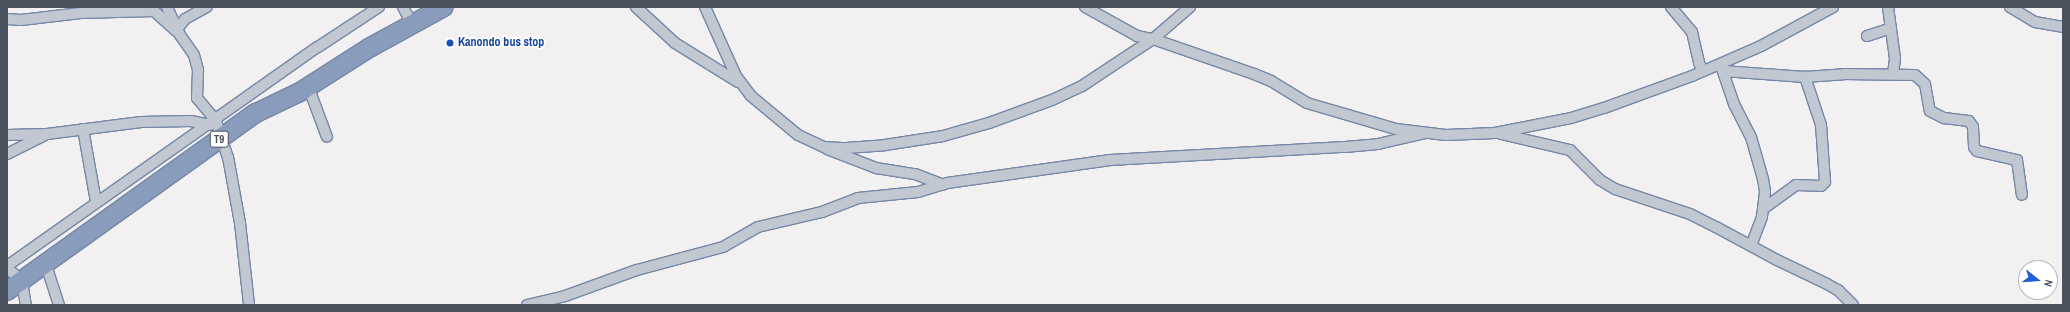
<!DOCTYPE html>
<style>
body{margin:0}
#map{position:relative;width:2070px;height:312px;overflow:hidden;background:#f2f0f0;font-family:"Archivo Narrow",sans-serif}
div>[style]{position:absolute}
.roads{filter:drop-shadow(1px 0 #7587a8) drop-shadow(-1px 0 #7587a8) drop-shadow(0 1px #7587a8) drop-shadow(0 -1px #7587a8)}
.street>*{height:10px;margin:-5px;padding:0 5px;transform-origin:5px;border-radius:5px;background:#c1c8d1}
.highway>*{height:18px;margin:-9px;padding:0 9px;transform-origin:9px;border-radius:9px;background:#8a9cbc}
.dots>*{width:11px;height:11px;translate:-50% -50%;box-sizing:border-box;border:2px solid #fff;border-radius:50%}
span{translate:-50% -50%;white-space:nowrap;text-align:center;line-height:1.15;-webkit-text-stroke:3.5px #fff;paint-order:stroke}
.shield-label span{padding:1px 3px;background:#fff;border:1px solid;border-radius:3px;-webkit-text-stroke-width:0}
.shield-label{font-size:11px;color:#48515c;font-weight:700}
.transit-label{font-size:12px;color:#164399;font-weight:700}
.left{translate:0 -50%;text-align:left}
.frame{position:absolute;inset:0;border:8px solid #48515c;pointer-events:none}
.north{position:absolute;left:2018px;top:260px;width:40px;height:40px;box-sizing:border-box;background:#fff;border:1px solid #b6b9be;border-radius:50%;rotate:107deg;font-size:11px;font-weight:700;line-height:16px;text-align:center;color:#48515c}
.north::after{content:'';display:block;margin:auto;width:14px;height:18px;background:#215cda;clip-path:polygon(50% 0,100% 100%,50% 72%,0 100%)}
</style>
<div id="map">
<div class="roads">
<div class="street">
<i style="left:167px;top:7px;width:31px;rotate:65deg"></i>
<i style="left:180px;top:35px;width:24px;rotate:55deg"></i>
<i style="left:194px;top:55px;width:16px;rotate:75deg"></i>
<i style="left:198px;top:70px;width:28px;rotate:92deg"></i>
<i style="left:197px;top:98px;width:30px;rotate:50deg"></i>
<i style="left:216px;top:121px;width:38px;rotate:72deg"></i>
<i style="left:228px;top:157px;width:67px;rotate:79.7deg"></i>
<i style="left:240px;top:223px;width:82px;rotate:83.7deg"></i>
<i style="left:403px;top:7px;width:19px;rotate:62deg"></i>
<i style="left:636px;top:7px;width:53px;rotate:42.7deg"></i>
<i style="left:675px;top:43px;width:74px;rotate:31.8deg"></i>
<i style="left:705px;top:7px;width:76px;rotate:65.8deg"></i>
<i style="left:736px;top:76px;width:25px;rotate:53deg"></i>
<i style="left:751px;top:96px;width:61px;rotate:39.7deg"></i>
<i style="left:798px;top:135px;width:29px;rotate:25deg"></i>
<i style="left:824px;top:147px;width:22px;rotate:3deg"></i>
<i style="left:846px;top:148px;width:39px;rotate:-4deg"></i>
<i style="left:885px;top:145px;width:59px;rotate:-8.8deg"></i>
<i style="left:943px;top:136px;width:48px;rotate:-15.8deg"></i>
<i style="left:989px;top:123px;width:67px;rotate:-20.1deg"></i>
<i style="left:1052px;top:100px;width:33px;rotate:-25deg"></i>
<i style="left:1082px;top:86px;width:85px;rotate:-33.5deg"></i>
<i style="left:1153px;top:39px;width:49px;rotate:-40.9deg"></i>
<i style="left:1085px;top:7px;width:60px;rotate:29.1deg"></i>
<i style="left:1137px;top:36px;width:16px;rotate:11deg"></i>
<i style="left:1153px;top:39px;width:107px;rotate:19.1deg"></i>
<i style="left:1254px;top:74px;width:18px;rotate:22deg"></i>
<i style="left:1271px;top:81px;width:42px;rotate:31.4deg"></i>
<i style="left:1307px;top:103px;width:93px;rotate:16.3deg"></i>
<i style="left:1396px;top:129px;width:50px;rotate:6.8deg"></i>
<i style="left:1446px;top:135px;width:49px;rotate:-2.3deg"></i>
<i style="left:1495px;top:133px;width:77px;rotate:-11.2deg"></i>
<i style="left:1571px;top:118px;width:34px;rotate:-17deg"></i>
<i style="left:1604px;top:108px;width:94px;rotate:-20deg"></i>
<i style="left:1692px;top:76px;width:75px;rotate:-23.5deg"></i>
<i style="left:1761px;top:46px;width:82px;rotate:-28.4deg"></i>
<i style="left:1671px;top:7px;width:33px;rotate:50deg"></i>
<i style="left:1692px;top:32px;width:32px;rotate:77deg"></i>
<i style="left:1699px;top:63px;width:9px;rotate:63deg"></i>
<i style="left:1888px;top:7px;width:52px;rotate:82.3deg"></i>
<i style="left:1895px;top:59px;width:15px;rotate:98deg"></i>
<i style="left:2010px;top:7px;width:29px;rotate:31deg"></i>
<i style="left:2035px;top:22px;width:28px;rotate:10deg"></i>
<i style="left:7px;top:19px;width:14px;rotate:4deg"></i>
<i style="left:21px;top:20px;width:60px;rotate:-6.7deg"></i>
<i style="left:81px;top:13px;width:73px;rotate:-1.6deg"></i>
<i style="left:154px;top:11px;width:30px;rotate:42deg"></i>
<i style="left:177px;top:29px;width:13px;rotate:-51deg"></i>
<i style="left:185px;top:19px;width:25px;rotate:-29deg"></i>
<i style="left:1867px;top:36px;width:25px;rotate:-18deg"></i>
<i style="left:1721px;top:66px;width:40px;rotate:71.1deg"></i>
<i style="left:1734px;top:104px;width:37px;rotate:63deg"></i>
<i style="left:1751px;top:137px;width:44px;rotate:74.1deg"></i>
<i style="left:1763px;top:179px;width:13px;rotate:81deg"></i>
<i style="left:1765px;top:192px;width:25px;rotate:97deg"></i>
<i style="left:1762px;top:217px;width:31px;rotate:111deg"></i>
<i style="left:1723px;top:71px;width:82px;rotate:4.2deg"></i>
<i style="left:1805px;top:77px;width:39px;rotate:-4deg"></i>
<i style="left:1844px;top:74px;width:71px;rotate:0.8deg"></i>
<i style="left:1915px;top:75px;width:13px;rotate:42deg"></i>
<i style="left:1925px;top:84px;width:27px;rotate:80deg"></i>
<i style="left:1930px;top:111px;width:16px;rotate:27deg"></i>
<i style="left:1944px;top:118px;width:25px;rotate:7deg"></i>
<i style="left:1969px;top:121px;width:7px;rotate:56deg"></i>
<i style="left:1973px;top:127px;width:20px;rotate:87deg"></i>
<i style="left:1974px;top:147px;width:5px;rotate:53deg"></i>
<i style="left:1977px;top:151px;width:41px;rotate:12.7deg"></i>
<i style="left:2017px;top:160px;width:35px;rotate:82deg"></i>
<i style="left:308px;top:86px;width:54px;rotate:69.6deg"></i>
<i style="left:83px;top:129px;width:74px;rotate:79.9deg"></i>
<i style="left:1501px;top:134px;width:71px;rotate:13.1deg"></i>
<i style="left:1570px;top:150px;width:42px;rotate:45deg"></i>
<i style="left:1600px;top:180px;width:17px;rotate:31deg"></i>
<i style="left:1615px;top:189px;width:79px;rotate:18.4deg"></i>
<i style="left:1690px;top:214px;width:29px;rotate:27deg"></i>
<i style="left:1716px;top:227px;width:69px;rotate:28.4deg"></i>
<i style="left:1777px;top:260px;width:55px;rotate:25.6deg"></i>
<i style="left:1827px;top:284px;width:13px;rotate:29deg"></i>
<i style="left:1838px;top:290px;width:21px;rotate:45deg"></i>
<i style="left:7px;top:135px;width:40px;rotate:-1.4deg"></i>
<i style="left:47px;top:134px;width:95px;rotate:-7.3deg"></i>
<i style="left:141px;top:122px;width:50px;rotate:-1.1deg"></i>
<i style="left:191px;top:121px;width:19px;rotate:12deg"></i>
<i style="left:827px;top:149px;width:53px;rotate:21.2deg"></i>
<i style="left:876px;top:168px;width:39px;rotate:9deg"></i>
<i style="left:915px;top:174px;width:30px;rotate:21deg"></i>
<i style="left:7px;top:154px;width:42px;rotate:-26.6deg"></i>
<i style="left:1763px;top:209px;width:41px;rotate:-36deg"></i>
<i style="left:1796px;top:185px;width:25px;rotate:2deg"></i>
<i style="left:1821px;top:186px;width:6px;rotate:-45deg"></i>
<i style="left:1825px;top:182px;width:57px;rotate:-94deg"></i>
<i style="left:1821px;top:125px;width:51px;rotate:-108.4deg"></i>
<i style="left:46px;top:265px;width:42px;rotate:72deg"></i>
<i style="left:7px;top:266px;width:380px;rotate:-35.2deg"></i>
<i style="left:318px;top:47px;width:73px;rotate:-33.3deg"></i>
<i style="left:7px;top:268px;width:20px;rotate:41deg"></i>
<i style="left:22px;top:281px;width:24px;rotate:81deg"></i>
<i style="left:527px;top:305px;width:39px;rotate:-13deg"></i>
<i style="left:565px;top:296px;width:77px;rotate:-19.9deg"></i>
<i style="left:637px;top:270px;width:89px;rotate:-15deg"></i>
<i style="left:723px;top:247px;width:40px;rotate:-29.7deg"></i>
<i style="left:758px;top:227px;width:66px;rotate:-13.2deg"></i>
<i style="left:822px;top:212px;width:39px;rotate:-21deg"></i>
<i style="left:858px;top:198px;width:60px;rotate:-5.7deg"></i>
<i style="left:918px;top:192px;width:30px;rotate:-17deg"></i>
<i style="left:947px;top:183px;width:165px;rotate:-8deg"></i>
<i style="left:1110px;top:160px;width:235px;rotate:-3.2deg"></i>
<i style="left:1345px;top:147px;width:33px;rotate:-5deg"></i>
<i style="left:1378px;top:144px;width:48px;rotate:-13.2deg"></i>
</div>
<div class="highway">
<i style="left:7px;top:291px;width:306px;rotate:-35.6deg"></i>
<i style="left:256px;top:113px;width:49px;rotate:-25.5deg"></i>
<i style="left:300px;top:92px;width:82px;rotate:-32.5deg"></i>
<i style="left:369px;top:48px;width:85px;rotate:-28.7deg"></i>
</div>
</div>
<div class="dots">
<i style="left:450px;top:43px;background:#1a4fb4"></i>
</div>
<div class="shield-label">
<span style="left:219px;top:139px">T9</span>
</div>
<div class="transit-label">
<span class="left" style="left:458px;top:43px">Kanondo bus stop</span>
</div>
<div class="frame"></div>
<div class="north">N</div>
</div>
